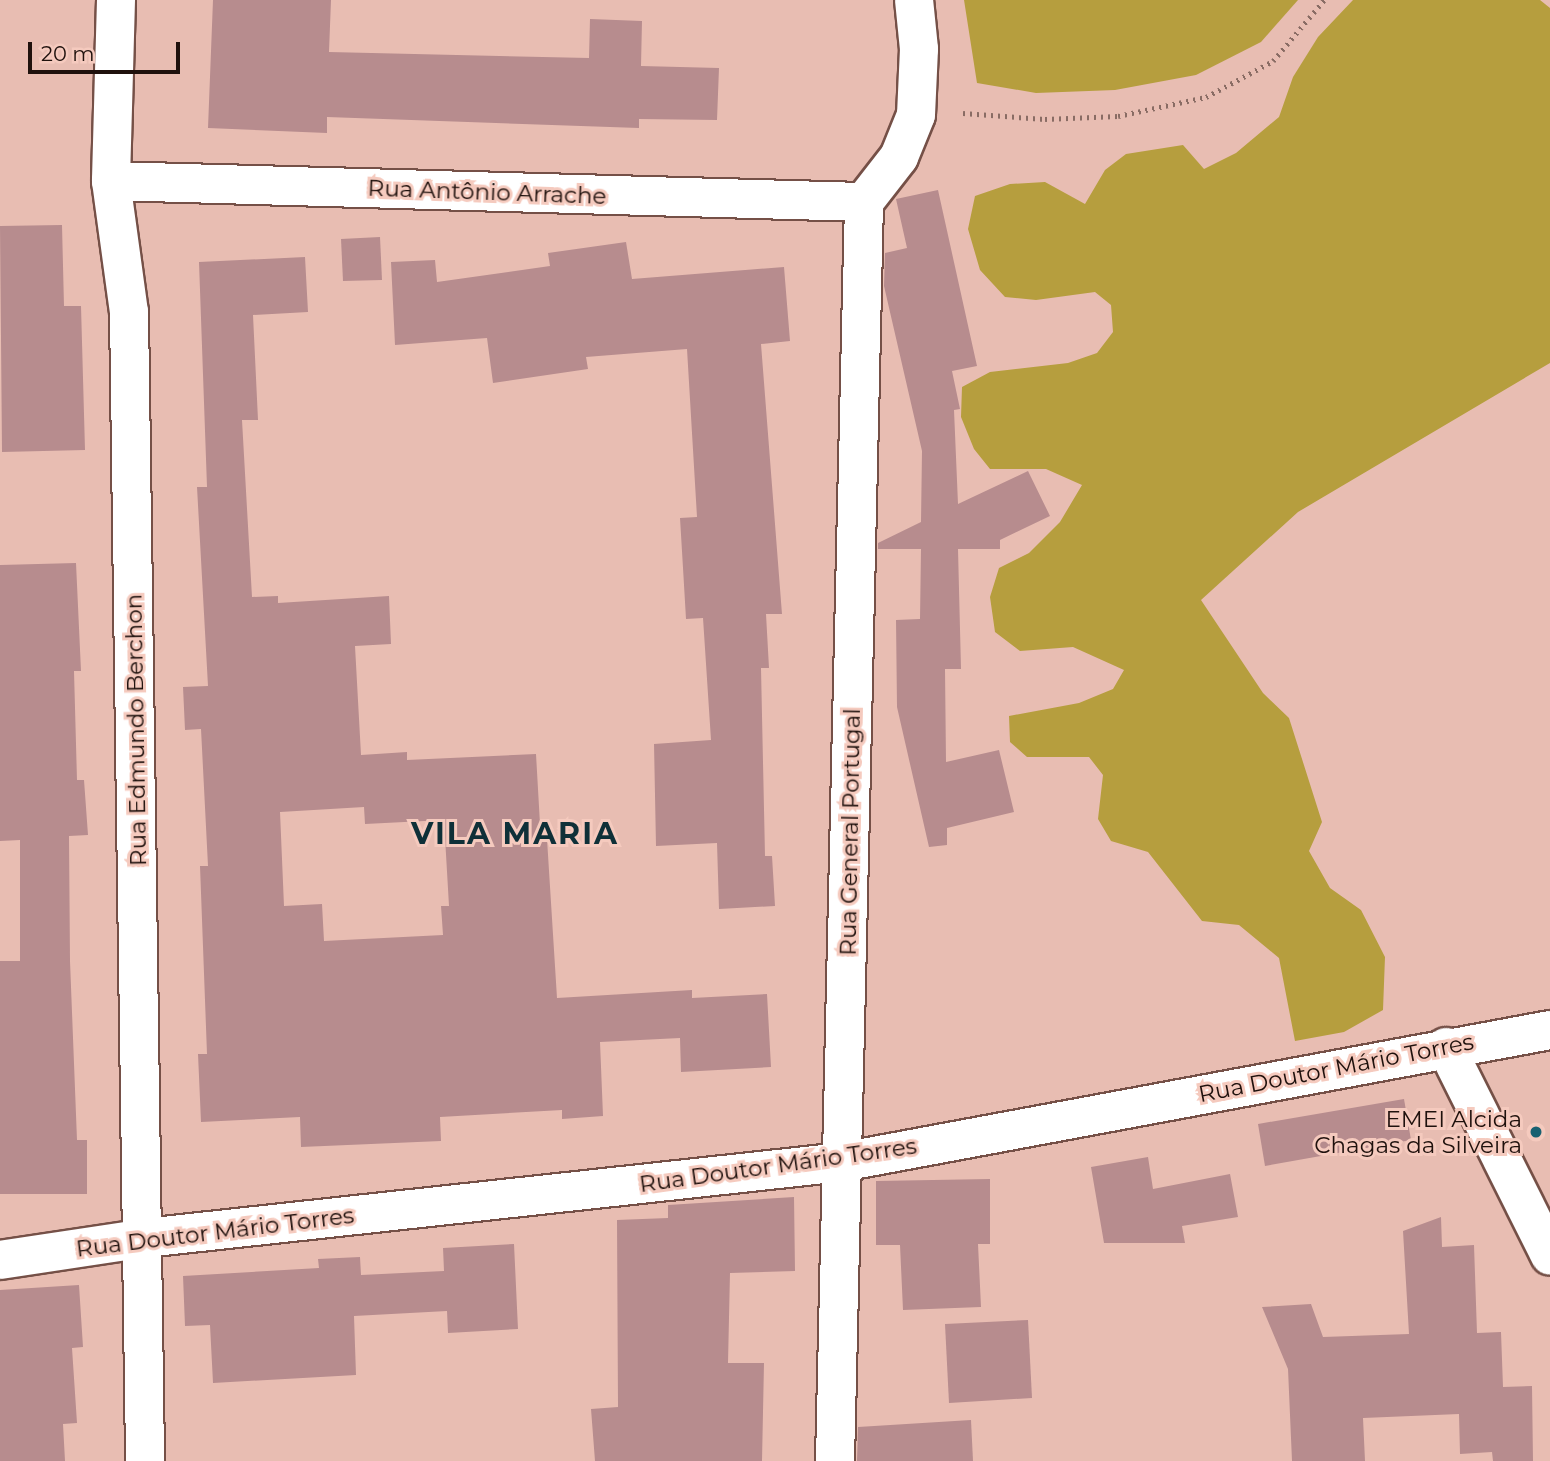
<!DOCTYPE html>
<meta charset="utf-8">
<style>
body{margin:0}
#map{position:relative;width:1550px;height:1461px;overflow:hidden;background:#e8bdb2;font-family:Montserrat,sans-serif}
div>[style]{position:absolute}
.green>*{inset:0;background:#b69e3e}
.building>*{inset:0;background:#b78c8e}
.path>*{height:4.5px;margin-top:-2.25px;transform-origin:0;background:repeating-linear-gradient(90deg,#896c64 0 2px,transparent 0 7px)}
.roads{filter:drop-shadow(2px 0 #755047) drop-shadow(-2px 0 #755047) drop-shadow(0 2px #755047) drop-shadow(0 -2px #755047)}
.minor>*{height:38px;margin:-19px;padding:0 19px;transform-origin:19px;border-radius:19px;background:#fff}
.dots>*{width:19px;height:19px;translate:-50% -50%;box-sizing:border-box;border:4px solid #f5cabe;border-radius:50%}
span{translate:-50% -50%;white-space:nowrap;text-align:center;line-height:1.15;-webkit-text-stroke:6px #f5cabe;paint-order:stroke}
.street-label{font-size:23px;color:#1f110d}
.poi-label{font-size:23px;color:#1f110d}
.right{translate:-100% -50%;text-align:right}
.district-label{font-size:30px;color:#0f3038;font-weight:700;letter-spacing:2px}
.scale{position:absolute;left:28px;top:42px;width:152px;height:32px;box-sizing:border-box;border:4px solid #1f110d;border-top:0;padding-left:9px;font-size:21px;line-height:24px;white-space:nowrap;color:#1f110d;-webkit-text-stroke:5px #f5cabe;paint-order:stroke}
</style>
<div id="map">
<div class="green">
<i style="clip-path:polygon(964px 0,1298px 0,1261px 42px,1196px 75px,1115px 90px,1036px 93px,977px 83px)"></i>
<i style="clip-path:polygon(1353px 0,1540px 0,1550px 8px,1550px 363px,1298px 512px,1201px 600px,1263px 693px,1289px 718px,1322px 822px,1309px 851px,1330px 888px,1361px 910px,1385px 957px,1383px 1010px,1344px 1032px,1295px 1041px,1279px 958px,1239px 925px,1202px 921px,1148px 852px,1111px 841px,1098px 819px,1103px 775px,1089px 757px,1027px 757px,1010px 742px,1009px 716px,1079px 703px,1113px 689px,1124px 670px,1073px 647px,1020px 651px,995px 632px,990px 597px,999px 568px,1029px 553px,1060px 522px,1082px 485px,1046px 469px,990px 469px,974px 449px,961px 417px,962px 387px,990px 372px,1068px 363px,1097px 353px,1113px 332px,1111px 305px,1095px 292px,1036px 300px,1005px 297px,980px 270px,968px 229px,975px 196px,1010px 184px,1045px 182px,1085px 204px,1105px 170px,1126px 154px,1183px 145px,1204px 169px,1236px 153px,1279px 117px,1293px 77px,1318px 37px)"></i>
</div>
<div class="building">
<i style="clip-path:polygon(213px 0,331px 0,329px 52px,589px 58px,590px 19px,642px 21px,641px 66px,719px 68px,717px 120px,639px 119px,639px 128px,327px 117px,327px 133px,208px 128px)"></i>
<i style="clip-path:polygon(938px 190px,977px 366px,952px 371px,960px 409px,954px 410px,958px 504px,1028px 471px,1050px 516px,1000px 540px,1000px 549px,958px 549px,961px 669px,945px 669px,946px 762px,999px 750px,1014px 812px,947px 828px,947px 845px,929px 847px,897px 707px,896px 620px,920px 619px,921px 549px,878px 549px,878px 543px,921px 522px,922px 451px,884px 286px,885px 253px,907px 248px,896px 199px)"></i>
<i style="clip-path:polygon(62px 225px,64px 306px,81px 306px,85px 450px,2px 452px,0 226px)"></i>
<i style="clip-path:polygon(380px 237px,382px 280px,343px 281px,341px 239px)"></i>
<i style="clip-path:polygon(626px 242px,632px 279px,784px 267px,790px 341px,761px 344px,782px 614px,766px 614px,769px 668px,761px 668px,765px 856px,772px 856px,775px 906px,719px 909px,717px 843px,656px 846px,654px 744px,711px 740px,703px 618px,686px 619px,683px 568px,680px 518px,697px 517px,687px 349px,586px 357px,588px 369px,493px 383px,487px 338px,395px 345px,391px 262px,435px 260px,437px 282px,550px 266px,548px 253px)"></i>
<i style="clip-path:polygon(evenodd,305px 257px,308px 312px,253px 315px,258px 420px,242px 420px,252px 597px,278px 596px,278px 603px,389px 596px,391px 644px,355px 646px,361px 755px,407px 752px,407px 760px,536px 754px,540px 824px,546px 823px,557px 998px,692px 990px,692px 998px,767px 994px,771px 1067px,681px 1072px,680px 1038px,600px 1042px,603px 1116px,562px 1119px,562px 1110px,440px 1117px,441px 1141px,301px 1147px,300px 1117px,201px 1122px,198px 1054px,207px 1054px,200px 866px,208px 866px,201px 729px,185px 730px,183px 687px,208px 686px,197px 487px,207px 487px,199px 262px,305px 257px,364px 807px,365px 824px,444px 820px,449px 906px,441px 906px,443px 935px,324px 941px,322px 904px,284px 906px,280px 812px,364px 807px)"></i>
<i style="clip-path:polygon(76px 563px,81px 671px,74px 671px,77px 780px,84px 780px,88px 835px,69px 836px,70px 961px,77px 1140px,87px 1140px,87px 1194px,0 1194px,0 961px,20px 961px,20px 840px,0 841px,0 565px)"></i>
<i style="clip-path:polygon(1404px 1099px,1411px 1140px,1265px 1166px,1258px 1124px)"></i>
<i style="clip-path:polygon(1148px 1157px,1153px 1189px,1230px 1174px,1238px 1217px,1182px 1226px,1185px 1243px,1104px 1243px,1091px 1167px)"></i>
<i style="clip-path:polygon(990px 1179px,990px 1244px,978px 1244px,981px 1307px,903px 1310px,900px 1245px,876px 1245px,876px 1181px)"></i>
<i style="clip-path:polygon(794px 1197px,795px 1271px,730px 1273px,728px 1363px,764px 1363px,762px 1461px,595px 1461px,591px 1409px,618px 1407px,617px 1220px,668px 1218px,668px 1205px)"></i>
<i style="clip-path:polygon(1441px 1217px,1442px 1247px,1474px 1245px,1477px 1333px,1501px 1332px,1503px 1387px,1532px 1386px,1533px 1461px,1493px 1461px,1492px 1452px,1460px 1454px,1459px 1414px,1363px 1418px,1365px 1461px,1292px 1461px,1288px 1369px,1262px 1307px,1311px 1304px,1323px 1337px,1409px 1334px,1403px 1231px)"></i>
<i style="clip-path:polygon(514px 1244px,518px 1329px,448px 1333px,447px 1311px,354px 1316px,356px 1375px,213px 1383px,210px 1325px,185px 1326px,183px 1276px,319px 1268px,318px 1259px,360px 1257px,361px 1275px,444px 1271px,443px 1248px)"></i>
<i style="clip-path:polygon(79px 1285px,83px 1347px,72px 1348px,77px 1423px,63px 1424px,65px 1461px,0 1461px,0 1290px)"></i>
<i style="clip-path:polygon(1028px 1320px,1032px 1398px,949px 1403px,945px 1324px)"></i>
<i style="clip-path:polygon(971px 1420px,973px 1461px,857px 1461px,858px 1427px)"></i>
</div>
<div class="path">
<i style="left:963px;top:113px;width:82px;rotate:4.2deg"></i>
<i style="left:1045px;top:119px;width:73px;rotate:-2.4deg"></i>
<i style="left:1118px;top:116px;width:90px;rotate:-12.2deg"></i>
<i style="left:1206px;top:97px;width:76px;rotate:-28.2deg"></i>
<i style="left:1273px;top:61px;width:80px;rotate:-50.1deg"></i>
</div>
<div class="roads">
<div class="minor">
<i style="left:116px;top:0;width:181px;rotate:91.6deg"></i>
<i style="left:111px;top:181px;width:132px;rotate:82.2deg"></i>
<i style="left:129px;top:312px;width:1149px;rotate:89.2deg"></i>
<i style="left:111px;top:181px;width:753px;rotate:1.6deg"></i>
<i style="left:864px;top:202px;width:57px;rotate:-52.1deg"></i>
<i style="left:899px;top:157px;width:45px;rotate:-68deg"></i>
<i style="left:916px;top:115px;width:66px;rotate:-87.4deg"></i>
<i style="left:919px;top:49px;width:49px;rotate:-95.8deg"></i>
<i style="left:1446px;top:1047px;width:233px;rotate:63.5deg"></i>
<i style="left:0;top:1260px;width:147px;rotate:-8.6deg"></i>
<i style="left:145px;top:1238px;width:701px;rotate:-6.22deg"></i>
<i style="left:842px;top:1162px;width:720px;rotate:-10.56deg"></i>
<i style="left:835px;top:1461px;width:1259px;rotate:-88.68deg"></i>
</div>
</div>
<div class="dots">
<i style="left:1536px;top:1132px;background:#196171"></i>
</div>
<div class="street-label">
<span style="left:487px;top:192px;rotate:2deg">Rua Antônio Arrache</span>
<span style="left:136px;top:730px;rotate:-91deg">Rua Edmundo Berchon</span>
<span style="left:850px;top:832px;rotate:-89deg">Rua General Portugal</span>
<span style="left:1336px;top:1068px;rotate:-11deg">Rua Doutor Mário Torres</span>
<span style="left:778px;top:1165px;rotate:-8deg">Rua Doutor Mário Torres</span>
<span style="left:215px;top:1232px;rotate:-7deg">Rua Doutor Mário Torres</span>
</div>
<div class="poi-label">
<span class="right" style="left:1522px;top:1132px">EMEI Alcida<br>Chagas da Silveira</span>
</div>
<div class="district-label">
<span style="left:515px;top:834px">VILA MARIA</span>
</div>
<div class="scale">20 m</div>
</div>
